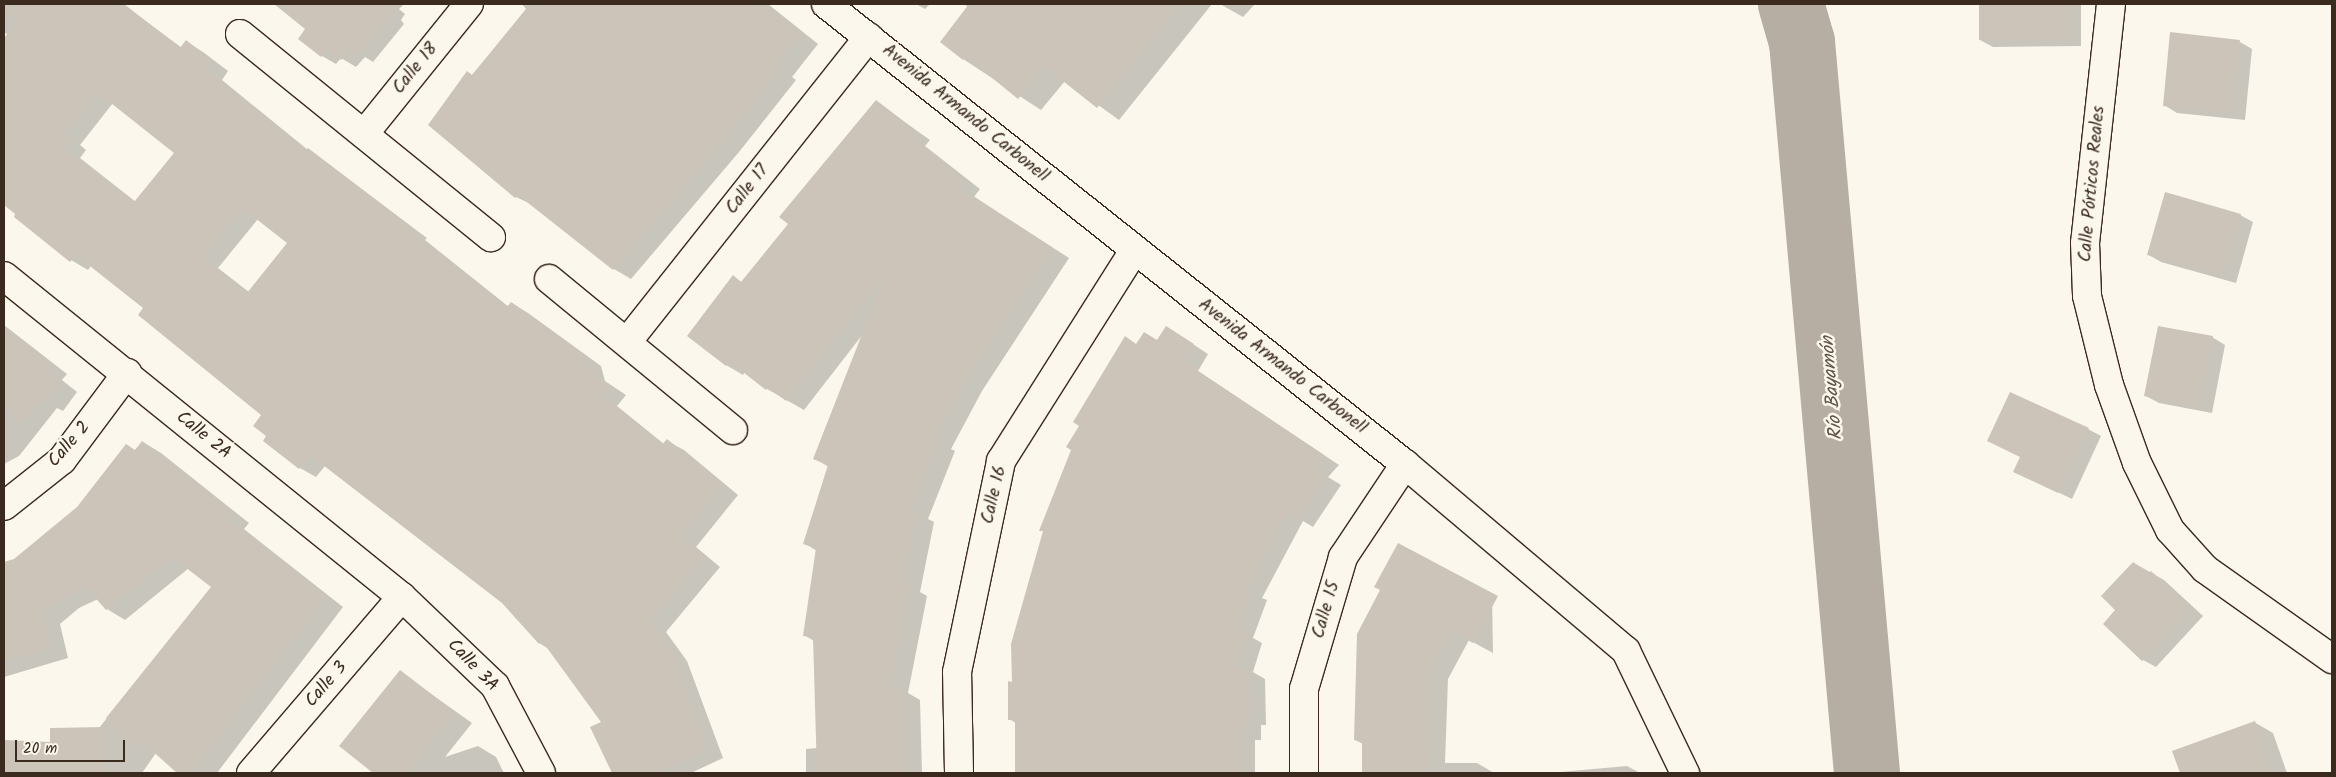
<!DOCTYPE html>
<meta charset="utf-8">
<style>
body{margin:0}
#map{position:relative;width:2336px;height:777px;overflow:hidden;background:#fbf7ec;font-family:Kalam,sans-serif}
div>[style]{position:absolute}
.shadow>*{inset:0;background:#0003}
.river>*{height:66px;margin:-33px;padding:0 33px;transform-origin:33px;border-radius:33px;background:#b6aea2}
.building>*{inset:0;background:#ccc4b9}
.roads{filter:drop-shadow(1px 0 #3b2a1e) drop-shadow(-1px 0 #3b2a1e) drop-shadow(0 1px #3b2a1e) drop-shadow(0 -1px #3b2a1e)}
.minor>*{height:28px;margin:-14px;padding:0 14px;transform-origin:14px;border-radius:14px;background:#fbf7ec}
span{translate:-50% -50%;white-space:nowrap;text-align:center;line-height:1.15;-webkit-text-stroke:5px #fbf7ec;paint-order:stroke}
.street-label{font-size:18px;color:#3b2a1e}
.water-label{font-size:19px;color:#605246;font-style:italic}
.frame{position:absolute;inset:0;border:5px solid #3b2a1e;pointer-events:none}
.scale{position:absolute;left:15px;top:740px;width:110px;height:22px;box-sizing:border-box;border:2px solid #3b2a1e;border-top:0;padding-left:6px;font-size:15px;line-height:18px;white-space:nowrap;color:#3b2a1e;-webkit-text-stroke:4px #fbf7ec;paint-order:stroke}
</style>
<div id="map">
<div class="shadow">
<i style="clip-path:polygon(evenodd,4px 4px,115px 4px,120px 8px,123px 4px,182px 48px,187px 42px,203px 52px,228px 71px,222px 80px,308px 150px,427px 238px,425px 240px,509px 307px,512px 303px,528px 313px,601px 366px,605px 381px,626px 395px,617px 406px,664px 444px,667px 441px,684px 450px,738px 495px,696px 547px,720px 567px,666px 632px,687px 661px,723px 758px,691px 773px,614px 773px,592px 728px,603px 723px,549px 649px,539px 643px,502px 602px,325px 466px,316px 477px,300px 468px,268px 436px,262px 415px,145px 308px,91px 266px,88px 270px,71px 260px,4px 204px,4px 89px,32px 54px,4px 32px,4px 4px,113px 103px,176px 152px,136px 202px,80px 158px,86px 150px,80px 145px,113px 103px,4px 4px,258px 219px,289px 243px,249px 292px,218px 268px,258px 219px)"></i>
<i style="clip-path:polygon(276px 4px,404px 4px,399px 9px,405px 14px,401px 20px,404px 24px,373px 62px,365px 57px,356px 67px,341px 58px,336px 64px,322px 56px,307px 29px)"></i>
<i style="clip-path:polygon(522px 4px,768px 4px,818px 44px,792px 77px,796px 80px,739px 152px,631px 279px,614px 269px,535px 206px,516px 197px,430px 125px,527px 10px)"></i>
<i style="clip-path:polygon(916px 4px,930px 4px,925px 9px)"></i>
<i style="clip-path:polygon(964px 4px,1212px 4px,1119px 120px,1065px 81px,1041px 110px,963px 59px,968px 7px)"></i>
<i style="clip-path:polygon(1220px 4px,1255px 4px,1243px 17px)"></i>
<i style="clip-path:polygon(1980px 4px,2079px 4px,2081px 5px,2081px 46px,1993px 47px,1980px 40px)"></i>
<i style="clip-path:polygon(2240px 42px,2252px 49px,2245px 120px,2177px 113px,2164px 105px)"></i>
<i style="clip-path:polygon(876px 102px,930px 140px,925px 146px,980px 189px,974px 197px,1069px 258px,982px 391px,951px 449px,955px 451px,928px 519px,934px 522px,920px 592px,927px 596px,908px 693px,920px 700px,922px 773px,806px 773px,806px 749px,817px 748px,814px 641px,804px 635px,817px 551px,804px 543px,829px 467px,815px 459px,863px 334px,804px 410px,767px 389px,745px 372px,743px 375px,726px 365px,733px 277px,743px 283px,789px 224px)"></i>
<i style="clip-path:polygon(2240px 215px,2253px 222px,2236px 283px,2161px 262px,2149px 255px)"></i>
<i style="clip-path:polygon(4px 325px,67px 374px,62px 380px,77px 392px,63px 411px,57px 408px,19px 456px,4px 464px)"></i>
<i style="clip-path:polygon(1182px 337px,1208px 354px,1198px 371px,1339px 465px,1328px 477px,1341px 485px,1313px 527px,1303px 521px,1262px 598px,1267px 600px,1253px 638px,1262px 643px,1253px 672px,1265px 679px,1266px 725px,1261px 725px,1261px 740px,1255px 740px,1255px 773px,1017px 773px,1016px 723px,1009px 719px,1044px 532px,1041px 530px,1125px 338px,1137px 345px)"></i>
<i style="clip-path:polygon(2212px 337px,2225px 345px,2212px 413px,2159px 403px,2146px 396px)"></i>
<i style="clip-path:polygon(2088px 429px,2101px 436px,2072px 499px,2014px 471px)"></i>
<i style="clip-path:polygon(143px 442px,161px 453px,249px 523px,244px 529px,343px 607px,217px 773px,179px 773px,156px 753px,142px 773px,4px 773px,4px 742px,51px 743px,99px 728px,213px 587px,189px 568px,125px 620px,107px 609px,98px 599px,79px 608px,60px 624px,68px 658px,4px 677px,4px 563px,14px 560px,78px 507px)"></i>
<i style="clip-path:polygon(2134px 563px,2164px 580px,2203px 616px,2156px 667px,2143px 660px,2117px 610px)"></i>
<i style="clip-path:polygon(1492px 595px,1493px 653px,1469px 640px,1448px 679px,1445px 763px,1477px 763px,1494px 773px,1363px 773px,1363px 744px,1355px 740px,1359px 634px)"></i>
<i style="clip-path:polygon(400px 672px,472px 723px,445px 757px,478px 746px,496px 757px,504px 773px,375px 773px,341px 746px)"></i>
<i style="clip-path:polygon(2254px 722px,2273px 733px,2287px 773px,2181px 773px,2173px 751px)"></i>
<i style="clip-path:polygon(1627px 766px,1640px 773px,1549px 773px)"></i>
</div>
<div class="river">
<i style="left:1791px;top:4px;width:40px;rotate:74deg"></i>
<i style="left:1802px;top:42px;width:734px;rotate:84.92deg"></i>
</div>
<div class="building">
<i style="clip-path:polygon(evenodd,4px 4px,124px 4px,180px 48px,186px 40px,213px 61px,206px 70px,306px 151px,308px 148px,412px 227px,410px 230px,507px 307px,511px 302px,584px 355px,589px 370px,610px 385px,601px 395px,662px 445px,667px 439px,722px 484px,680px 537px,704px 556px,650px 621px,671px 650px,707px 748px,655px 773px,612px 773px,590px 727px,601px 722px,542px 641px,539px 644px,502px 603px,310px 455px,299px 469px,263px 441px,266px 436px,253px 426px,261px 415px,138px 315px,143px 308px,76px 255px,70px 262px,14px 217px,15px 214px,4px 205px,4px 38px,18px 21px,4px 10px,4px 4px,97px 92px,174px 153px,134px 202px,64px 148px,70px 140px,64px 134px,97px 92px,4px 4px,242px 208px,287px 243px,247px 293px,202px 258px,242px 208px)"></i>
<i style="clip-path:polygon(274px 4px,400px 4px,358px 55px,351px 49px,341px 60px,327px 49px,321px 57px,298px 39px,305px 29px)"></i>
<i style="clip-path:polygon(530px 4px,763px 4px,801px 33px,775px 66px,779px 70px,722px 142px,613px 270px,518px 195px,515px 198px,428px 125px,467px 71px,472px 75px)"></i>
<i style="clip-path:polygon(969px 4px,1180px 4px,1097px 108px,1044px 66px,1018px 99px,965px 56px,963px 60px,940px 42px)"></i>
<i style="clip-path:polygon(1979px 4px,2069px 4px,2069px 40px,1979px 40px)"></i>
<i style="clip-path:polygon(2170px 32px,2240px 40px,2232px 113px,2163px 106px)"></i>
<i style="clip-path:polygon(876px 100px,914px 129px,909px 135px,964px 179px,958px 186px,1053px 248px,965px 382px,934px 439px,938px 440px,911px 509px,917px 511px,903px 583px,910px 585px,890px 690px,903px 689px,905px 773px,817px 773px,813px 637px,803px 636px,816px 548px,803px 544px,828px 465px,813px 459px,886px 273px,786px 401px,768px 387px,766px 390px,729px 361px,726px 366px,687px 336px,733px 275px,741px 282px,788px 224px,779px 217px)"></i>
<i style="clip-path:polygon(2165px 192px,2241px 214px,2223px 276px,2147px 255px)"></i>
<i style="clip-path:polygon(1166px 326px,1194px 344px,1183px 361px,1324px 455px,1313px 467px,1326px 475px,1297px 519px,1287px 512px,1247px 589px,1252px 590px,1238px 630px,1247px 633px,1236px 669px,1249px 669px,1251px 717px,1246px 717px,1246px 731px,1239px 731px,1240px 773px,1015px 773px,1015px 720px,1008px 720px,1008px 681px,1012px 682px,1011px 644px,1043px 531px,1039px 531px,1071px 450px,1066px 447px,1079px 426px,1073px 422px,1125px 336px,1136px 344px,1144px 332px,1157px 340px)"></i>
<i style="clip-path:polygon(2158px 326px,2213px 336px,2199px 407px,2144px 396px)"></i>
<i style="clip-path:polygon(4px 328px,51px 363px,46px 369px,61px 381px,45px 402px,40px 399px,21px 423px,4px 409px)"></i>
<i style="clip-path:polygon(2010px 392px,2089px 428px,2058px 493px,2013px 472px,2020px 457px,1987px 441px)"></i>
<i style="clip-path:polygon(142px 441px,232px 511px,227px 518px,326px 596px,191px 773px,177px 773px,140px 740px,133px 749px,106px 718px,211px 587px,172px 557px,106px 610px,85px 586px,61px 598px,42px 613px,51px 647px,4px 661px,4px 562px,14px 559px,77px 507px,126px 444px,135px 450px)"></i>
<i style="clip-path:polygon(1398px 543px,1498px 596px,1473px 643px,1451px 631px,1431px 669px,1427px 773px,1362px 773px,1362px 741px,1354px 740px,1357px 634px,1380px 590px,1374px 587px)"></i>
<i style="clip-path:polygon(2133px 562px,2148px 574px,2151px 571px,2191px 608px,2142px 661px,2103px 624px,2115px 610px,2101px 596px)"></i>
<i style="clip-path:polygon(400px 670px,455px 712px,406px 773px,373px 773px,339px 746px)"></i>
<i style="clip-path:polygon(2255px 721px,2271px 773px,2180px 773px,2172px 751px)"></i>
<i style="clip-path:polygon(105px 727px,106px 773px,4px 773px,4px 740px,50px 742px,50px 728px)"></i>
</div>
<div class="roads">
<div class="minor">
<i style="left:826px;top:4px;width:739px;rotate:38.47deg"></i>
<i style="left:1405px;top:464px;width:289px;rotate:40.2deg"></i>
<i style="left:1626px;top:651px;width:136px;rotate:64.2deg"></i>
<i style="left:2111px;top:4px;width:240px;rotate:96.2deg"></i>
<i style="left:2085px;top:243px;width:53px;rotate:87.8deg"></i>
<i style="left:2087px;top:296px;width:92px;rotate:76.1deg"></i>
<i style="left:2109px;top:385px;width:83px;rotate:70.3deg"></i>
<i style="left:2137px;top:463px;width:75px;rotate:63.8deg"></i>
<i style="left:2170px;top:530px;width:52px;rotate:48.1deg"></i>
<i style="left:2205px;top:569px;width:156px;rotate:35.3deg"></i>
<i style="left:240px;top:34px;width:323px;rotate:39deg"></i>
<i style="left:364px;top:134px;width:167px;rotate:-51.1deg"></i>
<i style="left:4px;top:276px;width:511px;rotate:38.89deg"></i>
<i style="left:402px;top:597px;width:129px;rotate:43.7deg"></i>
<i style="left:495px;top:686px;width:98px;rotate:62.1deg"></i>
<i style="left:549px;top:279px;width:238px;rotate:39.4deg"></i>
<i style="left:627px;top:342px;width:389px;rotate:-51.6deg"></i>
<i style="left:4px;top:506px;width:74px;rotate:-38.4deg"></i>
<i style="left:62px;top:460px;width:109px;rotate:-53.2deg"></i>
<i style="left:251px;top:773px;width:232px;rotate:-49.4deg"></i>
<i style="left:959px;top:773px;width:101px;rotate:-91.1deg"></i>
<i style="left:957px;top:672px;width:216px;rotate:-78.2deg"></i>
<i style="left:1001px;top:461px;width:249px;rotate:-57.7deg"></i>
<i style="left:1304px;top:773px;width:84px;rotate:-90deg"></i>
<i style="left:1304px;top:689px;width:138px;rotate:-73.5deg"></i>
<i style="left:1343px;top:557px;width:112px;rotate:-56.3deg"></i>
</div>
</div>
<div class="street-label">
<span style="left:416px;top:69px;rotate:-51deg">Calle 18</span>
<span style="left:965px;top:114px;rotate:39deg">Avenida Armando Carbonell</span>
<span style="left:2093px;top:184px;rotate:-85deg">Calle Pórticos Reales</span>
<span style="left:748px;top:190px;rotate:-52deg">Calle 17</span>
<span style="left:1282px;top:367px;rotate:38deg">Avenida Armando Carbonell</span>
<span style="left:203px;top:436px;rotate:39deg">Calle 2A</span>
<span style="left:70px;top:445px;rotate:-49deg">Calle 2</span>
<span style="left:995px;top:495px;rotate:-77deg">Calle 16</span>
<span style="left:1327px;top:610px;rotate:-74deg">Calle 15</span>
<span style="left:472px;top:666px;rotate:46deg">Calle 3A</span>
<span style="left:327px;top:685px;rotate:-49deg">Calle 3</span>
</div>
<div class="water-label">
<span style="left:1833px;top:388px;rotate:-95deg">Río Bayamón</span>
</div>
<div class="frame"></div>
<div class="scale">20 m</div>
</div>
